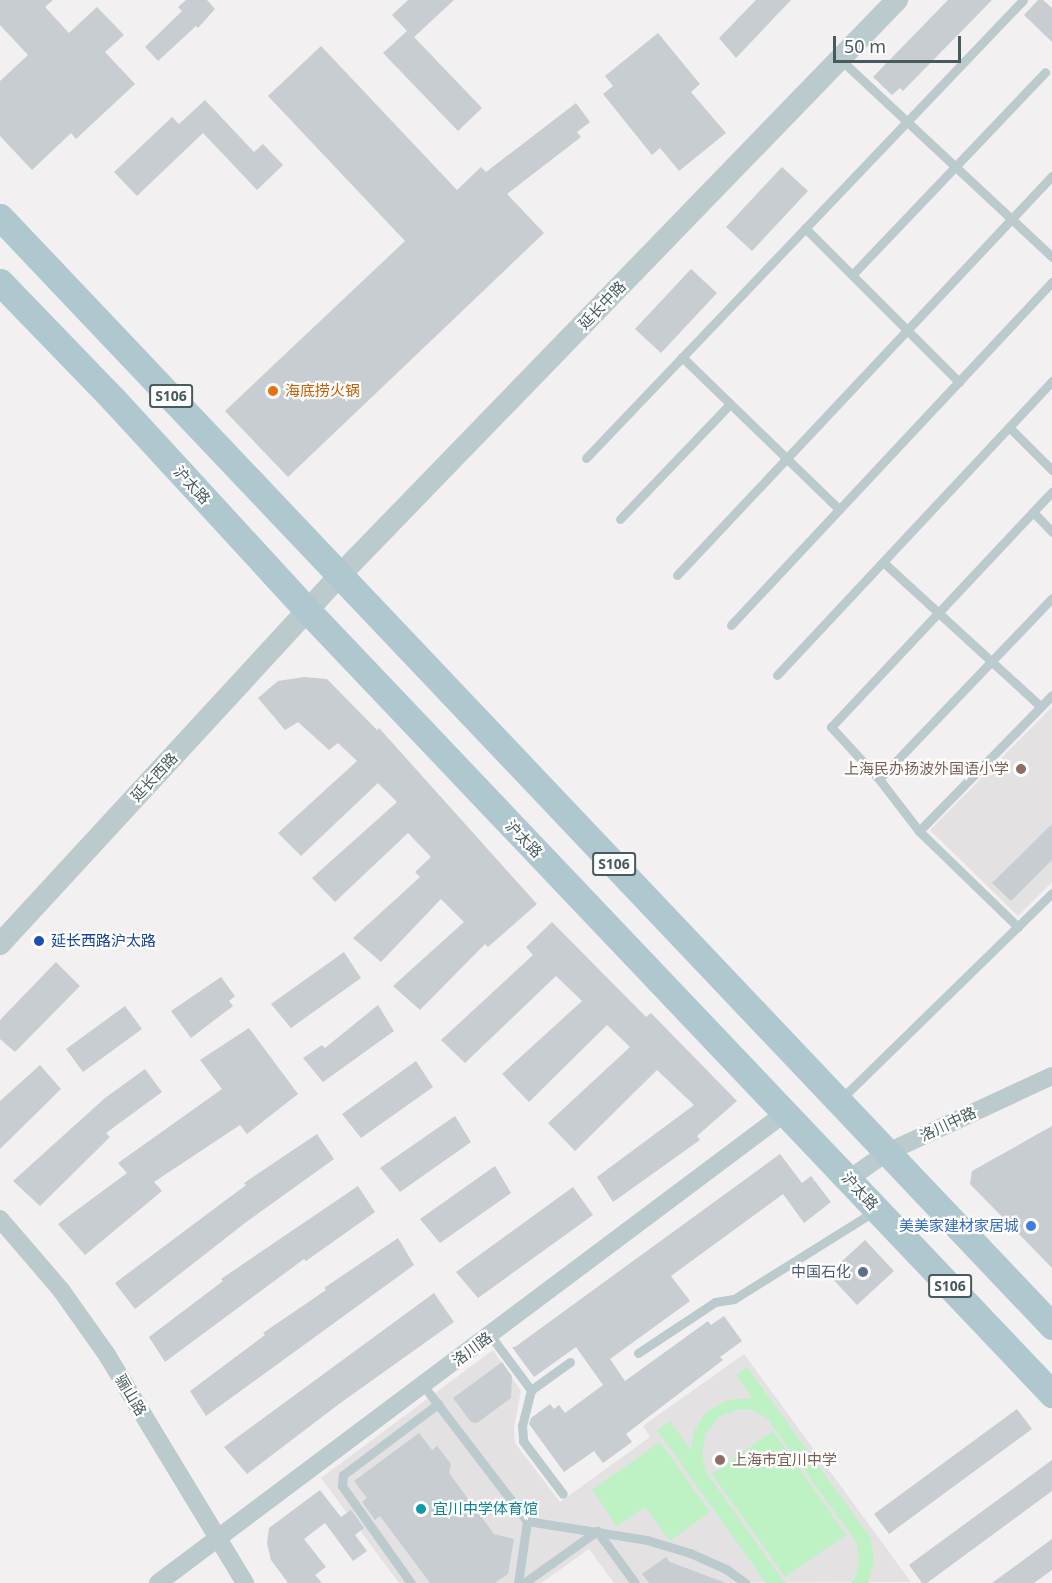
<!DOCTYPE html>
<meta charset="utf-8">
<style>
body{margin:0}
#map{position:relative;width:1052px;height:1583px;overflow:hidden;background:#f3f0f1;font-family:"Noto Sans","Noto Sans SC",sans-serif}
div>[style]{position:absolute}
.education>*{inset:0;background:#e4e1e3}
.green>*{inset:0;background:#bef1c4}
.building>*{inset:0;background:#c7cdd0}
.service>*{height:9px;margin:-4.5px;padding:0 4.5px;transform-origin:4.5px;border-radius:4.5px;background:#bbcacd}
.minor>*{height:18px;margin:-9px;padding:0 9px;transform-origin:9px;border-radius:9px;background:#bbcacd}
.tertiary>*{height:22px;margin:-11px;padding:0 11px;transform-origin:11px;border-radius:11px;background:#bbcacd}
.primary>*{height:27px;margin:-13.5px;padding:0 13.5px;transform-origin:13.5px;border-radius:13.5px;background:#afc8cf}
.dots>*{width:16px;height:16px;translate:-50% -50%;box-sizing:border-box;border:3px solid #fff;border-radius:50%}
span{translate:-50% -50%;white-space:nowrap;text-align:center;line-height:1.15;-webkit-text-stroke:4.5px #fff;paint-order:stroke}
.shield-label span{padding:2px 4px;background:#fff;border:2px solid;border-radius:4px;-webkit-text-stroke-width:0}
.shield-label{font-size:14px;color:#475a5e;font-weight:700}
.street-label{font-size:15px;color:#475a5e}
.food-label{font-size:15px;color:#c56008}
.left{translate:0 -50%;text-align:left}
.education-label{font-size:15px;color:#785e54}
.right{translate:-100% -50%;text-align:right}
.transit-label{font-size:15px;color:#164399}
.shop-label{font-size:15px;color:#366cbe}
.service-label{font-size:15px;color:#4e5e75}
.culture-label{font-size:15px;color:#0d838f}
.scale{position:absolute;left:833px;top:36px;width:128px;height:27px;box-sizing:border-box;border:3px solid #475a5e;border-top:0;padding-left:8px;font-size:18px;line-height:21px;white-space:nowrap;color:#475a5e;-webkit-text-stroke:4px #fff;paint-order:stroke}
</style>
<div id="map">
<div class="education">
<i style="clip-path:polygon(1052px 707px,1052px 882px,1018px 916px,930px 830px)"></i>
<i style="clip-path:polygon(493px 1350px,521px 1391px,514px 1428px,515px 1443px,560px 1502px,650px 1437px,643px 1426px,744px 1354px,911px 1582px,614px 1583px,589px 1549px,541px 1583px,399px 1583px,321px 1478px)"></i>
</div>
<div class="green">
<i style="clip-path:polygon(747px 1367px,870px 1537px,874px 1559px,868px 1583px,851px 1583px,856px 1576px,859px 1560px,857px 1543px,766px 1417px,750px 1409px,741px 1409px,720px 1416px,705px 1434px,702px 1455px,706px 1472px,785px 1583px,766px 1583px,657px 1430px,670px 1421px,691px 1451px,693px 1433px,706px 1412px,728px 1400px,752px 1398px,736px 1375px)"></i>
<i style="clip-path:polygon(773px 1431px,846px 1535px,785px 1577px,712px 1474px)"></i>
<i style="clip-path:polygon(660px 1442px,710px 1512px,670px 1541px,645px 1507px,617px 1526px,592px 1490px)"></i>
</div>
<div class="building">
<i style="clip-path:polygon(0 0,53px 0,45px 7px,69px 33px,97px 7px,124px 35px,105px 52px,135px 84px,76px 139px,71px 133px,32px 170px,0 136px,0 81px,28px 55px,0 25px)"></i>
<i style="clip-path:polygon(186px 0,207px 0,215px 9px,198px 28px,196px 26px,158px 61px,145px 47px,182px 11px,178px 7px)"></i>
<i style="clip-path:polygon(408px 0,454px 0,414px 37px,482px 108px,458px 131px,383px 53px,407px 31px,392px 15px)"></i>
<i style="clip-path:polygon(756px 0,791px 0,736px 58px,719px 38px)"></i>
<i style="clip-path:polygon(948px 0,992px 0,903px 91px,900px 88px,892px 95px,873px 77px)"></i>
<i style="clip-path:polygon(1038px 0,1043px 0,1052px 8px,1052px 42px,1024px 15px)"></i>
<i style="clip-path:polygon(658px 33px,700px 84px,691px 92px,726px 133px,679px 171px,660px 148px,652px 155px,603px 94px,613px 86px,605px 76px)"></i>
<i style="clip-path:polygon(321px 46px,457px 190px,481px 167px,486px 172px,576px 103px,590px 122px,577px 132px,581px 137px,507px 194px,544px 233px,288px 477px,225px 411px,405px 241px,268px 96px)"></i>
<i style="clip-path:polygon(205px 100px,254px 152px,263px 144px,283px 165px,257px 190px,203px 133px,137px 196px,114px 172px,172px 117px,179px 124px)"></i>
<i style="clip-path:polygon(782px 167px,808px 191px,752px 251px,726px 227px)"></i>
<i style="clip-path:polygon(691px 269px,717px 293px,661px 353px,635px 329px)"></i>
<i style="clip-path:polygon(304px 677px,327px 679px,377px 730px,379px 728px,537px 904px,488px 947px,485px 944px,420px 1010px,393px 986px,464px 922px,441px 899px,381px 962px,353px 938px,420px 877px,415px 872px,431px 857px,408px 833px,335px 902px,312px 878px,397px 802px,378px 783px,301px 856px,278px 833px,357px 761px,338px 743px,329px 750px,298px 722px,285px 730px,258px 698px,278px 681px)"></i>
<i style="clip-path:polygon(1052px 824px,1052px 860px,1011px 901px,992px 883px)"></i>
<i style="clip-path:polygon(552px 922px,646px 1017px,651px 1013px,737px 1101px,697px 1136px,700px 1140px,613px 1202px,597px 1177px,694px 1105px,657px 1070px,575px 1151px,548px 1123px,630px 1047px,607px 1025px,529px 1102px,502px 1074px,582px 1001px,556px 976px,465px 1063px,441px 1040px,533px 955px,526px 947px)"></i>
<i style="clip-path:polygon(344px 952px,361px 978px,291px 1028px,271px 1004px)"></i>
<i style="clip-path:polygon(56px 962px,80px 986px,15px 1052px,0 1039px,0 1020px)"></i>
<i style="clip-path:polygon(221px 977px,235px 996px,229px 1001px,233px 1006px,191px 1038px,171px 1011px)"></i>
<i style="clip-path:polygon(378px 1005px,394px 1031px,323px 1082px,303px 1058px,322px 1045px,325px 1048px)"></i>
<i style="clip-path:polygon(125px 1006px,142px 1029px,83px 1072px,66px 1049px)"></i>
<i style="clip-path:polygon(249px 1028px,298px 1094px,247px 1134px,240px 1125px,154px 1182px,162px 1191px,85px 1255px,58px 1224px,127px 1173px,118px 1163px,222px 1089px,200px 1060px)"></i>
<i style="clip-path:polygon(416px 1061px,433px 1087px,361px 1138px,342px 1114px)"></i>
<i style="clip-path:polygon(40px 1065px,61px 1089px,0 1149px,0 1101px)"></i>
<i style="clip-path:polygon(145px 1069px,162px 1092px,106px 1133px,110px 1137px,40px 1206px,13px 1181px,105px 1098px)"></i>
<i style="clip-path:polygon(455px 1116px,471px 1142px,400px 1192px,380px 1168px)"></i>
<i style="clip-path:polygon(1052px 1126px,1052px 1268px,970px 1184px,972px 1171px)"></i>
<i style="clip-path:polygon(317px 1134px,334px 1159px,245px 1223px,135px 1309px,115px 1283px,246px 1185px,244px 1183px)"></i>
<i style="clip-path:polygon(780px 1154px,802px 1183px,811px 1176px,831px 1202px,804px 1223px,783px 1194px,671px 1276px,690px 1301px,610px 1359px,625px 1381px,708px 1321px,711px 1325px,724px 1316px,742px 1341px,720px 1357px,723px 1360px,626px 1434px,632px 1442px,603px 1463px,594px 1451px,564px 1472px,529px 1424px,531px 1418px,550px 1404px,554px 1409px,559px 1405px,565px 1413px,603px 1385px,576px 1347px,534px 1377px,512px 1347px,515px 1347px)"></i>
<i style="clip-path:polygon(495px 1166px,511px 1193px,440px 1243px,420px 1219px)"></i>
<i style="clip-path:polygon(358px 1186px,375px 1212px,306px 1261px,304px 1259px,165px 1362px,149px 1337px,223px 1281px,221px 1279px)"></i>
<i style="clip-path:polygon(573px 1187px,593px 1215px,478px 1298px,456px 1272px)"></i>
<i style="clip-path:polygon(398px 1238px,414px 1265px,206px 1416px,190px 1391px,265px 1335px,263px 1333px,326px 1290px,324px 1288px)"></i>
<i style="clip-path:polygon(865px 1240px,894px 1271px,857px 1305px,828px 1274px)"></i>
<i style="clip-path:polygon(434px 1293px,454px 1322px,339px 1404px,247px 1474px,224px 1447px)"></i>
<i style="clip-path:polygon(502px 1362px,512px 1376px,511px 1398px,477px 1423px,471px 1422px,453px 1398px)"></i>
<i style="clip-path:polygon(1017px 1409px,1032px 1429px,889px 1534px,874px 1514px)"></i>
<i style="clip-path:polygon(419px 1433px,432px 1450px,437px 1446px,451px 1464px,449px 1473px,494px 1534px,514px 1539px,508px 1574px,495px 1583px,430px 1583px,380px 1516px,375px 1520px,362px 1502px,367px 1498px,354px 1481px)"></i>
<i style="clip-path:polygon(1052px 1460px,1052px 1491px,927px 1583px,922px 1583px,909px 1565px)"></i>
<i style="clip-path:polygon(320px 1490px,341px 1517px,351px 1510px,364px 1528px,355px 1535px,367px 1551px,353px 1561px,325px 1523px,304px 1539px,326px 1567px,315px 1575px,322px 1583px,288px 1583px,271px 1560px,267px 1543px,269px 1528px)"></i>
<i style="clip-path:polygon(1052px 1539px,1052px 1570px,1034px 1583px,992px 1583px)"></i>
<i style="clip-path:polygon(666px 1557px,670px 1562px,726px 1583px,649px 1583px,642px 1574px)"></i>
</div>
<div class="service">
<i style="left:841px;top:60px;width:289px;rotate:43deg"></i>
<i style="left:805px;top:228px;width:218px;rotate:45deg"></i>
<i style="left:852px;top:275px;width:280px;rotate:-46.4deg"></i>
<i style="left:682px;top:357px;width:219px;rotate:44.1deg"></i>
<i style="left:1009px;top:427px;width:61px;rotate:45deg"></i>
<i style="left:586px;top:458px;width:633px;rotate:-46.34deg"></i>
<i style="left:1033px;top:512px;width:28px;rotate:46deg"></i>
<i style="left:620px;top:519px;width:159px;rotate:-46.3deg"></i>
<i style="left:883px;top:562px;width:214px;rotate:42.5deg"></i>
<i style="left:677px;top:575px;width:548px;rotate:-46.78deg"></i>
<i style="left:731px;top:625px;width:470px;rotate:-46.9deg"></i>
<i style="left:777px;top:675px;width:403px;rotate:-46.9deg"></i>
<i style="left:879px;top:779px;width:250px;rotate:-46.3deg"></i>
<i style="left:919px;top:831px;width:190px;rotate:-45.6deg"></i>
<i style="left:1018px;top:927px;width:138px;rotate:-135.9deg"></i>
<i style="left:919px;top:831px;width:66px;rotate:-127.6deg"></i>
<i style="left:879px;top:779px;width:71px;rotate:-132.7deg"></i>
<i style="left:831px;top:727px;width:323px;rotate:-46.8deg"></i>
<i style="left:841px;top:1099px;width:295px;rotate:-44.3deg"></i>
<i style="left:490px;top:1335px;width:69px;rotate:53.3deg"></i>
<i style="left:531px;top:1390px;width:36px;rotate:104deg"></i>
<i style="left:522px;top:1425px;width:16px;rotate:86deg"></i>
<i style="left:523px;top:1441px;width:66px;rotate:53deg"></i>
<i style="left:638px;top:1353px;width:92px;rotate:-33.5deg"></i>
<i style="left:715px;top:1302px;width:19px;rotate:-9deg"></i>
<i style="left:734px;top:1299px;width:166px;rotate:-32deg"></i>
<i style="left:423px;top:1385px;width:171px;rotate:52.6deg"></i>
<i style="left:527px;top:1521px;width:121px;rotate:9deg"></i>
<i style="left:647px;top:1540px;width:45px;rotate:16.8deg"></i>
<i style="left:690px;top:1553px;width:39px;rotate:24deg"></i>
<i style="left:726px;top:1569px;width:24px;rotate:36deg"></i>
<i style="left:531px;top:1390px;width:48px;rotate:-35.7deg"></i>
<i style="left:411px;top:1583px;width:119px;rotate:-125.4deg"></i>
<i style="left:342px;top:1486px;width:11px;rotate:-85deg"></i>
<i style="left:343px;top:1475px;width:119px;rotate:-36.8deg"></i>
<i style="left:518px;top:1583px;width:63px;rotate:-81.7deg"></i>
<i style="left:524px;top:1583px;width:90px;rotate:-35.5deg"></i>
<i style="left:597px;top:1531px;width:64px;rotate:53.8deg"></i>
</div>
<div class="minor">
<i style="left:849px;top:1179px;width:45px;rotate:-35.1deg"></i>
<i style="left:886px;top:1153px;width:183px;rotate:-24.9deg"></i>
<i style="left:0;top:1219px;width:94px;rotate:49.3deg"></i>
<i style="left:61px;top:1290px;width:80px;rotate:54.7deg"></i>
<i style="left:107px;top:1355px;width:267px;rotate:58.8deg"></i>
<i style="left:158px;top:1583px;width:784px;rotate:-36.86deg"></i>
</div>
<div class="tertiary">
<i style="left:0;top:944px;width:502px;rotate:-47.34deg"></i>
<i style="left:340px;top:575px;width:801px;rotate:-45.91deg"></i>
</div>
<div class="primary">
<i style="left:0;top:217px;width:1529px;rotate:46.51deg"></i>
<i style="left:0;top:282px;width:164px;rotate:46deg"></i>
<i style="left:114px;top:400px;width:285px;rotate:47.4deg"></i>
<i style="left:307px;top:610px;width:1082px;rotate:46.46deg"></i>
</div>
<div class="dots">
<i style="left:273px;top:391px;background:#e8710a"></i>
<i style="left:1021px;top:769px;background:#8d6e63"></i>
<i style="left:39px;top:941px;background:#1a4fb4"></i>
<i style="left:1031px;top:1226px;background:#3f7fe0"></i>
<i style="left:863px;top:1272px;background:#5c6f8a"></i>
<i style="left:720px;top:1460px;background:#8d6e63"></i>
<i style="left:421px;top:1509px;background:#0f9aa8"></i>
</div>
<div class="shield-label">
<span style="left:171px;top:396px">S106</span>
<span style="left:614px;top:864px">S106</span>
<span style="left:950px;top:1286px">S106</span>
</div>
<div class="street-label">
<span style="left:602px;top:305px;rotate:-46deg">延长中路</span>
<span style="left:192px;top:485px;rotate:47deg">沪太路</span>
<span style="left:154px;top:777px;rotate:-47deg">延长西路</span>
<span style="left:524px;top:839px;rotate:46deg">沪太路</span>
<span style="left:948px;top:1124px;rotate:-25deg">洛川中路</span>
<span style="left:860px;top:1191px;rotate:47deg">沪太路</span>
<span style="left:472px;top:1349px;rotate:-37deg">洛川路</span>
<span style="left:131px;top:1395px;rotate:59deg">骊山路</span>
</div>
<div class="food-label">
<span class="left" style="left:285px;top:391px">海底捞火锅</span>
</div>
<div class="education-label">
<span class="right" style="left:1009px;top:769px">上海民办扬波外国语小学</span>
<span class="left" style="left:732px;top:1460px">上海市宜川中学</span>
</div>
<div class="transit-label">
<span class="left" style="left:51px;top:941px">延长西路沪太路</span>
</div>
<div class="shop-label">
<span class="right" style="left:1019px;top:1226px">美美家建材家居城</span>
</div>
<div class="service-label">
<span class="right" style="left:851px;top:1272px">中国石化</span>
</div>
<div class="culture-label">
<span class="left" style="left:433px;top:1509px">宜川中学体育馆</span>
</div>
<div class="scale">50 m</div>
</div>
